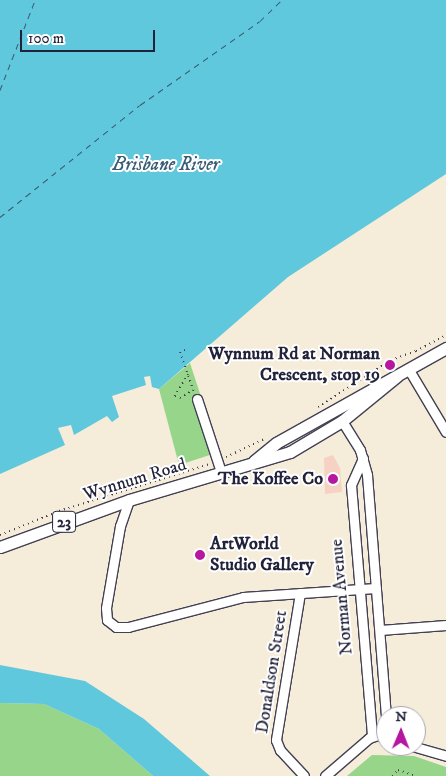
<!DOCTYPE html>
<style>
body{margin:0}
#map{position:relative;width:446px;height:776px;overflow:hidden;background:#f5ecd9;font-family:"IM FELL DW Pica",serif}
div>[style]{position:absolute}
.built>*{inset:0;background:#f5d2c3}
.green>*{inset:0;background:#97d58a}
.water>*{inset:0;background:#60c8dc}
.ferry>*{height:1px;margin-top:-0.5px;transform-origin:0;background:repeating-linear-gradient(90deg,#385c73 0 6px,transparent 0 11px)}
.path>*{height:2px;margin-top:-1px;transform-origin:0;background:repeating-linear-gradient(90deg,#424053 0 1px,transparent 0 5px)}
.roads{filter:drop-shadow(1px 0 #424053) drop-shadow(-1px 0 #424053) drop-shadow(0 1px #424053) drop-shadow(0 -1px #424053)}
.minor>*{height:9px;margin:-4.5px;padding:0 4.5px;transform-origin:4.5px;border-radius:4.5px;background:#fff}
.major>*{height:11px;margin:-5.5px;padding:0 5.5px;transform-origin:5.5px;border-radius:5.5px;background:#fff}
.dots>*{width:14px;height:14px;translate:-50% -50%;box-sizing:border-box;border:2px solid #fff;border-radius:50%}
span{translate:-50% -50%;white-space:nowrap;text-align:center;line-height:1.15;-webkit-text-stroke:4px #fff;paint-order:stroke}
.shield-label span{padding:1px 4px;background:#fff;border:1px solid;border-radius:4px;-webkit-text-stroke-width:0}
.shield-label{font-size:16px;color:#22223b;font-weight:700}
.poi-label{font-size:18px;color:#22223b;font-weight:700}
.right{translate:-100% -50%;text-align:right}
.left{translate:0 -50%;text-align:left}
.street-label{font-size:18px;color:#22223b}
.water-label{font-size:19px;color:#385c73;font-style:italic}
.north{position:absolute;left:376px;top:706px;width:50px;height:50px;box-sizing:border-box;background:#fff;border:1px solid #a7a7b1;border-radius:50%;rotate:1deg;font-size:14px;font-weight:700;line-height:20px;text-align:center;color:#22223b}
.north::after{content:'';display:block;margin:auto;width:18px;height:22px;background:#b5179e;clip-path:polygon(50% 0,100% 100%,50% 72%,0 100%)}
.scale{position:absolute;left:20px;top:30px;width:135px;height:22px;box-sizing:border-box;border:2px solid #22223b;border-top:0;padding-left:6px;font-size:15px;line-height:18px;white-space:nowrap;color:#22223b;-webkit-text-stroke:4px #fff;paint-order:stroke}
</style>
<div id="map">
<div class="built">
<i style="clip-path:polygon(333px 455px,340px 468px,342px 492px,325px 494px,324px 458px)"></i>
</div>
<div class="green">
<i style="clip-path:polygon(190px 363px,219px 452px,179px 465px,159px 389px)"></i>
<i style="clip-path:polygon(0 703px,44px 704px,99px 729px,153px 776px,0 776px)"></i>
<i style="clip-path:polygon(372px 755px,414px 756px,446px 767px,446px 776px,347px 776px)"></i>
</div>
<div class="water">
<i style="clip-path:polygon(0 0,446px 0,446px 174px,288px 277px,159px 389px,152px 387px,150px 376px,144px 377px,146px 385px,112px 396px,119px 417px,112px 422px,107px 416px,74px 435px,71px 425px,58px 428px,65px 445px,0 474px)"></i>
<i style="clip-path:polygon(0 665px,85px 681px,144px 719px,210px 776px,153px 776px,99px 729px,44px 704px,0 703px)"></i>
</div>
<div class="ferry">
<i style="left:0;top:90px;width:97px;rotate:-68.7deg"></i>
<i style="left:0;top:217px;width:179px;rotate:-38.7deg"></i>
<i style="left:140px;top:105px;width:146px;rotate:-35deg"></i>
<i style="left:260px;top:21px;width:30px;rotate:-44deg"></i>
</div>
<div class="path">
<i style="left:185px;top:350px;width:5px;rotate:158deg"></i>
<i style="left:180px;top:352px;width:42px;rotate:70.7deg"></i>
<i style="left:188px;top:374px;width:26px;rotate:121deg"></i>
<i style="left:175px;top:396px;width:5px;rotate:22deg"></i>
<i style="left:180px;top:398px;width:15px;rotate:-32deg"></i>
<i style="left:318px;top:407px;width:87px;rotate:-32.8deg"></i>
<i style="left:391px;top:360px;width:27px;rotate:-20deg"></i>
<i style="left:416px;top:351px;width:34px;rotate:-28deg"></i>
<i style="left:226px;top:457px;width:42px;rotate:-25.3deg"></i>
<i style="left:0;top:535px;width:64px;rotate:-22.1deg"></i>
<i style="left:59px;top:511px;width:158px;rotate:-17.3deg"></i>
<i style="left:392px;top:776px;width:8px;rotate:-45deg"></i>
<i style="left:398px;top:770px;width:19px;rotate:18deg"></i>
</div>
<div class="roads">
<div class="minor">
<i style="left:409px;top:370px;width:72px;rotate:59.2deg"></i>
<i style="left:197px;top:399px;width:77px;rotate:71.8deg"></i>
<i style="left:342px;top:421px;width:34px;rotate:58deg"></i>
<i style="left:360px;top:450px;width:26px;rotate:74deg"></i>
<i style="left:367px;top:475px;width:242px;rotate:85.5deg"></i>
<i style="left:363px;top:458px;width:30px;rotate:114deg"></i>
<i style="left:351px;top:485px;width:252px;rotate:85.2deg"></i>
<i style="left:129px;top:500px;width:28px;rotate:109deg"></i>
<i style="left:120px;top:526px;width:83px;rotate:99.7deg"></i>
<i style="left:106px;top:608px;width:12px;rotate:85deg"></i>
<i style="left:107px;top:620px;width:11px;rotate:38deg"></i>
<i style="left:116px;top:627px;width:12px"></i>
<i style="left:128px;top:627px;width:119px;rotate:-14.6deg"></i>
<i style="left:243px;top:597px;width:133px;rotate:-3.9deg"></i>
<i style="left:300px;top:593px;width:149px;rotate:99.3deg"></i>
<i style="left:276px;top:740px;width:11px;rotate:68deg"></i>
<i style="left:280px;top:750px;width:35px;rotate:47deg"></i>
<i style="left:380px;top:630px;width:66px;rotate:-4.3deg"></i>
<i style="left:412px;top:746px;width:35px;rotate:16deg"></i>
<i style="left:325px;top:776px;width:58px;rotate:-40.8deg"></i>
<i style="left:369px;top:738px;width:18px;rotate:-19deg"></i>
</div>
<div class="major">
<i style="left:254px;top:461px;width:28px;rotate:-39deg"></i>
<i style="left:276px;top:443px;width:195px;rotate:-29.2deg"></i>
<i style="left:0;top:547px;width:137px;rotate:-20deg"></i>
<i style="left:129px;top:500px;width:168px;rotate:-16.6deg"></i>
<i style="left:290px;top:452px;width:61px;rotate:-30.8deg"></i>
<i style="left:342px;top:421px;width:70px;rotate:-39.2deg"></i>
</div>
</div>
<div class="dots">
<i style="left:390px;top:365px;background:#b5179e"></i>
<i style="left:333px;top:479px;background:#b5179e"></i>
<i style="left:200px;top:555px;background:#b5179e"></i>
</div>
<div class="shield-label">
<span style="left:64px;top:522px">23</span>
</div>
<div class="poi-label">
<span class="right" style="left:380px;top:365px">Wynnum Rd at Norman<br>Crescent, stop 19</span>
<span class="right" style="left:323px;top:479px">The Koffee Co</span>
<span class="left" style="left:210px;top:555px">ArtWorld<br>Studio Gallery</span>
</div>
<div class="street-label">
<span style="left:135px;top:480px;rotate:-17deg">Wynnum Road</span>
<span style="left:342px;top:597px;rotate:-95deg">Norman Avenue</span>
<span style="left:272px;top:672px;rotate:-81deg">Donaldson Street</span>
</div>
<div class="water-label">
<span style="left:166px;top:165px">Brisbane River</span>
</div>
<div class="north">N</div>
<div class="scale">100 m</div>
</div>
